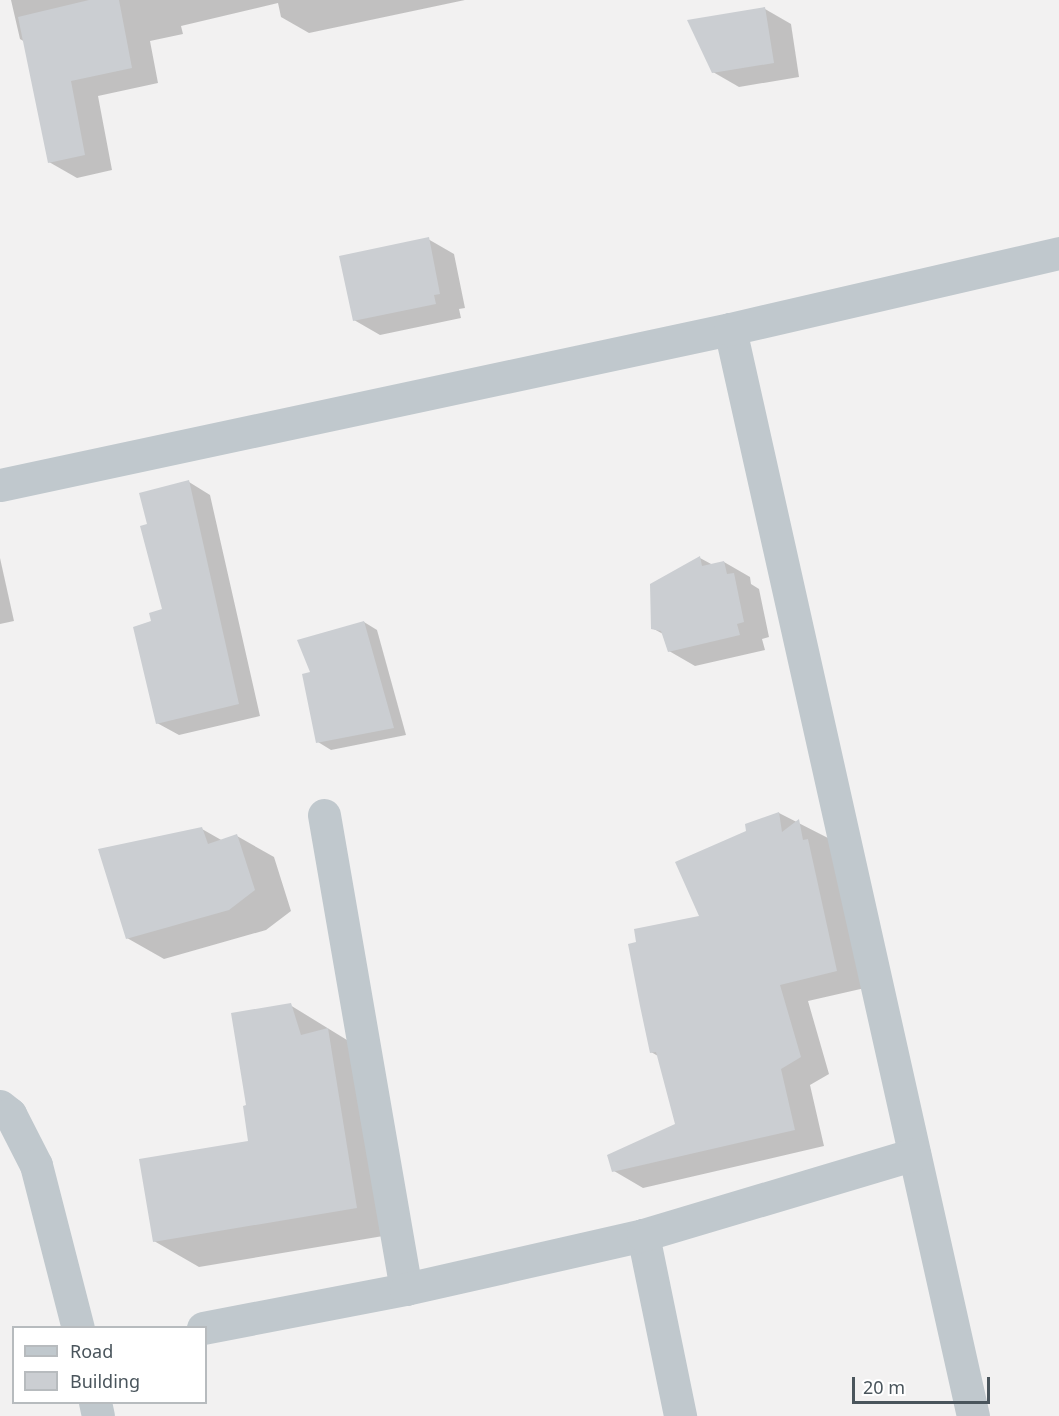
<!DOCTYPE html>
<style>
body{margin:0}
#map{position:relative;width:1059px;height:1416px;overflow:hidden;background:#f2f1f1;font-family:"Noto Sans",sans-serif}
div>[style]{position:absolute}
.shadow>*{inset:0;background:#0003}
.building>*{inset:0;background:#cbced2}
.street>*{height:33px;margin:-16.5px;padding:0 16.5px;transform-origin:16.5px;border-radius:16.5px;background:#c0c8cd}
span{translate:-50% -50%;white-space:nowrap;text-align:center;line-height:1.15;-webkit-text-stroke:4.5px #fff;paint-order:stroke}
.legend{position:absolute;left:12px;top:1326px;width:195px;height:78px;box-sizing:border-box;background:#fff;border:2px solid #b7bbbe;margin:0;padding:8px 10px;list-style:none;font-size:18px;color:#4a555c}
.legend li{display:flex;align-items:center;gap:12px;height:30px}
.legend b{width:30px;border:2px solid #b7bbbe}
.scale{position:absolute;left:852px;top:1377px;width:138px;height:27px;box-sizing:border-box;border:3px solid #4a555c;border-top:0;padding-left:8px;font-size:18px;line-height:21px;white-space:nowrap;color:#4a555c;-webkit-text-stroke:4px #fff;paint-order:stroke}
</style>
<div id="map">
<div class="shadow">
<i style="clip-path:polygon(11px 0,465px 0,309px 33px,281px 17px,278px 3px,181px 26px,183px 34px,150px 41px,158px 83px,98px 96px,112px 170px,77px 178px,49px 162px,25px 42px,20px 39px)"></i>
<i style="clip-path:polygon(765px 9px,791px 24px,799px 77px,739px 87px,713px 72px)"></i>
<i style="clip-path:polygon(428px 239px,454px 254px,465px 308px,459px 309px,461px 318px,380px 335px,354px 320px)"></i>
<i style="clip-path:polygon(189px 482px,210px 495px,260px 716px,179px 735px,157px 723px,153px 622px,164px 610px,149px 525px)"></i>
<i style="clip-path:polygon(0 558px,14px 621px,0 624px)"></i>
<i style="clip-path:polygon(700px 558px,713px 565px,724px 562px,750px 577px,751px 584px,759px 589px,769px 637px,762px 639px,765px 650px,695px 666px,669px 651px,663px 634px,652px 628px)"></i>
<i style="clip-path:polygon(364px 622px,377px 630px,406px 735px,331px 750px,318px 742px,312px 674px)"></i>
<i style="clip-path:polygon(779px 813px,828px 838px,865px 988px,808px 1001px,829px 1074px,810px 1085px,824px 1146px,643px 1188px,614px 1171px,677px 1125px,658px 1056px,651px 1052px,701px 917px,748px 832px)"></i>
<i style="clip-path:polygon(202px 829px,223px 841px,237px 836px,274px 857px,291px 911px,266px 930px,164px 959px,127px 938px)"></i>
<i style="clip-path:polygon(290px 1005px,373px 1056px,401px 1233px,199px 1267px,154px 1241px,250px 1142px,248px 1106px)"></i>
</div>
<div class="building">
<i style="clip-path:polygon(89px 0,119px 0,132px 68px,71px 81px,85px 155px,48px 163px,18px 17px)"></i>
<i style="clip-path:polygon(765px 7px,774px 63px,712px 73px,687px 20px)"></i>
<i style="clip-path:polygon(429px 237px,440px 294px,434px 295px,436px 304px,353px 321px,339px 256px)"></i>
<i style="clip-path:polygon(189px 480px,239px 704px,156px 724px,133px 627px,151px 621px,149px 613px,162px 609px,140px 526px,147px 524px,139px 493px)"></i>
<i style="clip-path:polygon(700px 556px,702px 566px,724px 561px,727px 574px,734px 573px,744px 622px,737px 624px,740px 635px,668px 652px,661px 631px,651px 629px,650px 584px)"></i>
<i style="clip-path:polygon(364px 621px,394px 728px,316px 743px,302px 674px,310px 672px,297px 640px)"></i>
<i style="clip-path:polygon(779px 812px,782px 832px,799px 819px,803px 840px,808px 839px,837px 971px,780px 985px,801px 1057px,781px 1069px,795px 1130px,612px 1172px,607px 1155px,675px 1124px,656px 1052px,650px 1053px,640px 1006px,628px 944px,636px 942px,634px 929px,699px 916px,675px 862px,746px 831px,745px 824px)"></i>
<i style="clip-path:polygon(202px 827px,208px 844px,237px 834px,255px 890px,229px 910px,126px 939px,98px 849px)"></i>
<i style="clip-path:polygon(291px 1003px,301px 1035px,328px 1028px,357px 1208px,153px 1242px,139px 1159px,248px 1141px,243px 1106px,246px 1105px,231px 1013px)"></i>
</div>
<div class="street">
<i style="left:730px;top:329px;width:1114px;rotate:77.4deg"></i>
<i style="left:0;top:485px;width:746px;rotate:-12.06deg"></i>
<i style="left:730px;top:329px;width:338px;rotate:-13deg"></i>
<i style="left:324px;top:815px;width:481px;rotate:80.2deg"></i>
<i style="left:0;top:1106px;width:13px;rotate:39deg"></i>
<i style="left:10px;top:1114px;width:57px;rotate:63deg"></i>
<i style="left:36px;top:1165px;width:168px;rotate:75.6deg"></i>
<i style="left:643px;top:1235px;width:185px;rotate:78.4deg"></i>
<i style="left:203px;top:1328px;width:207px;rotate:-10.9deg"></i>
<i style="left:406px;top:1289px;width:243px;rotate:-12.8deg"></i>
<i style="left:643px;top:1235px;width:283px;rotate:-16.6deg"></i>
<i style="left:95px;top:1402px;width:14px;rotate:78deg"></i>
</div>
<ul class="legend">
<li><b style="height:8px;background:#c0c8cd"></b>Road</li>
<li><b style="height:16px;background:#cbced2"></b>Building</li>
</ul>
<div class="scale">20 m</div>
</div>
